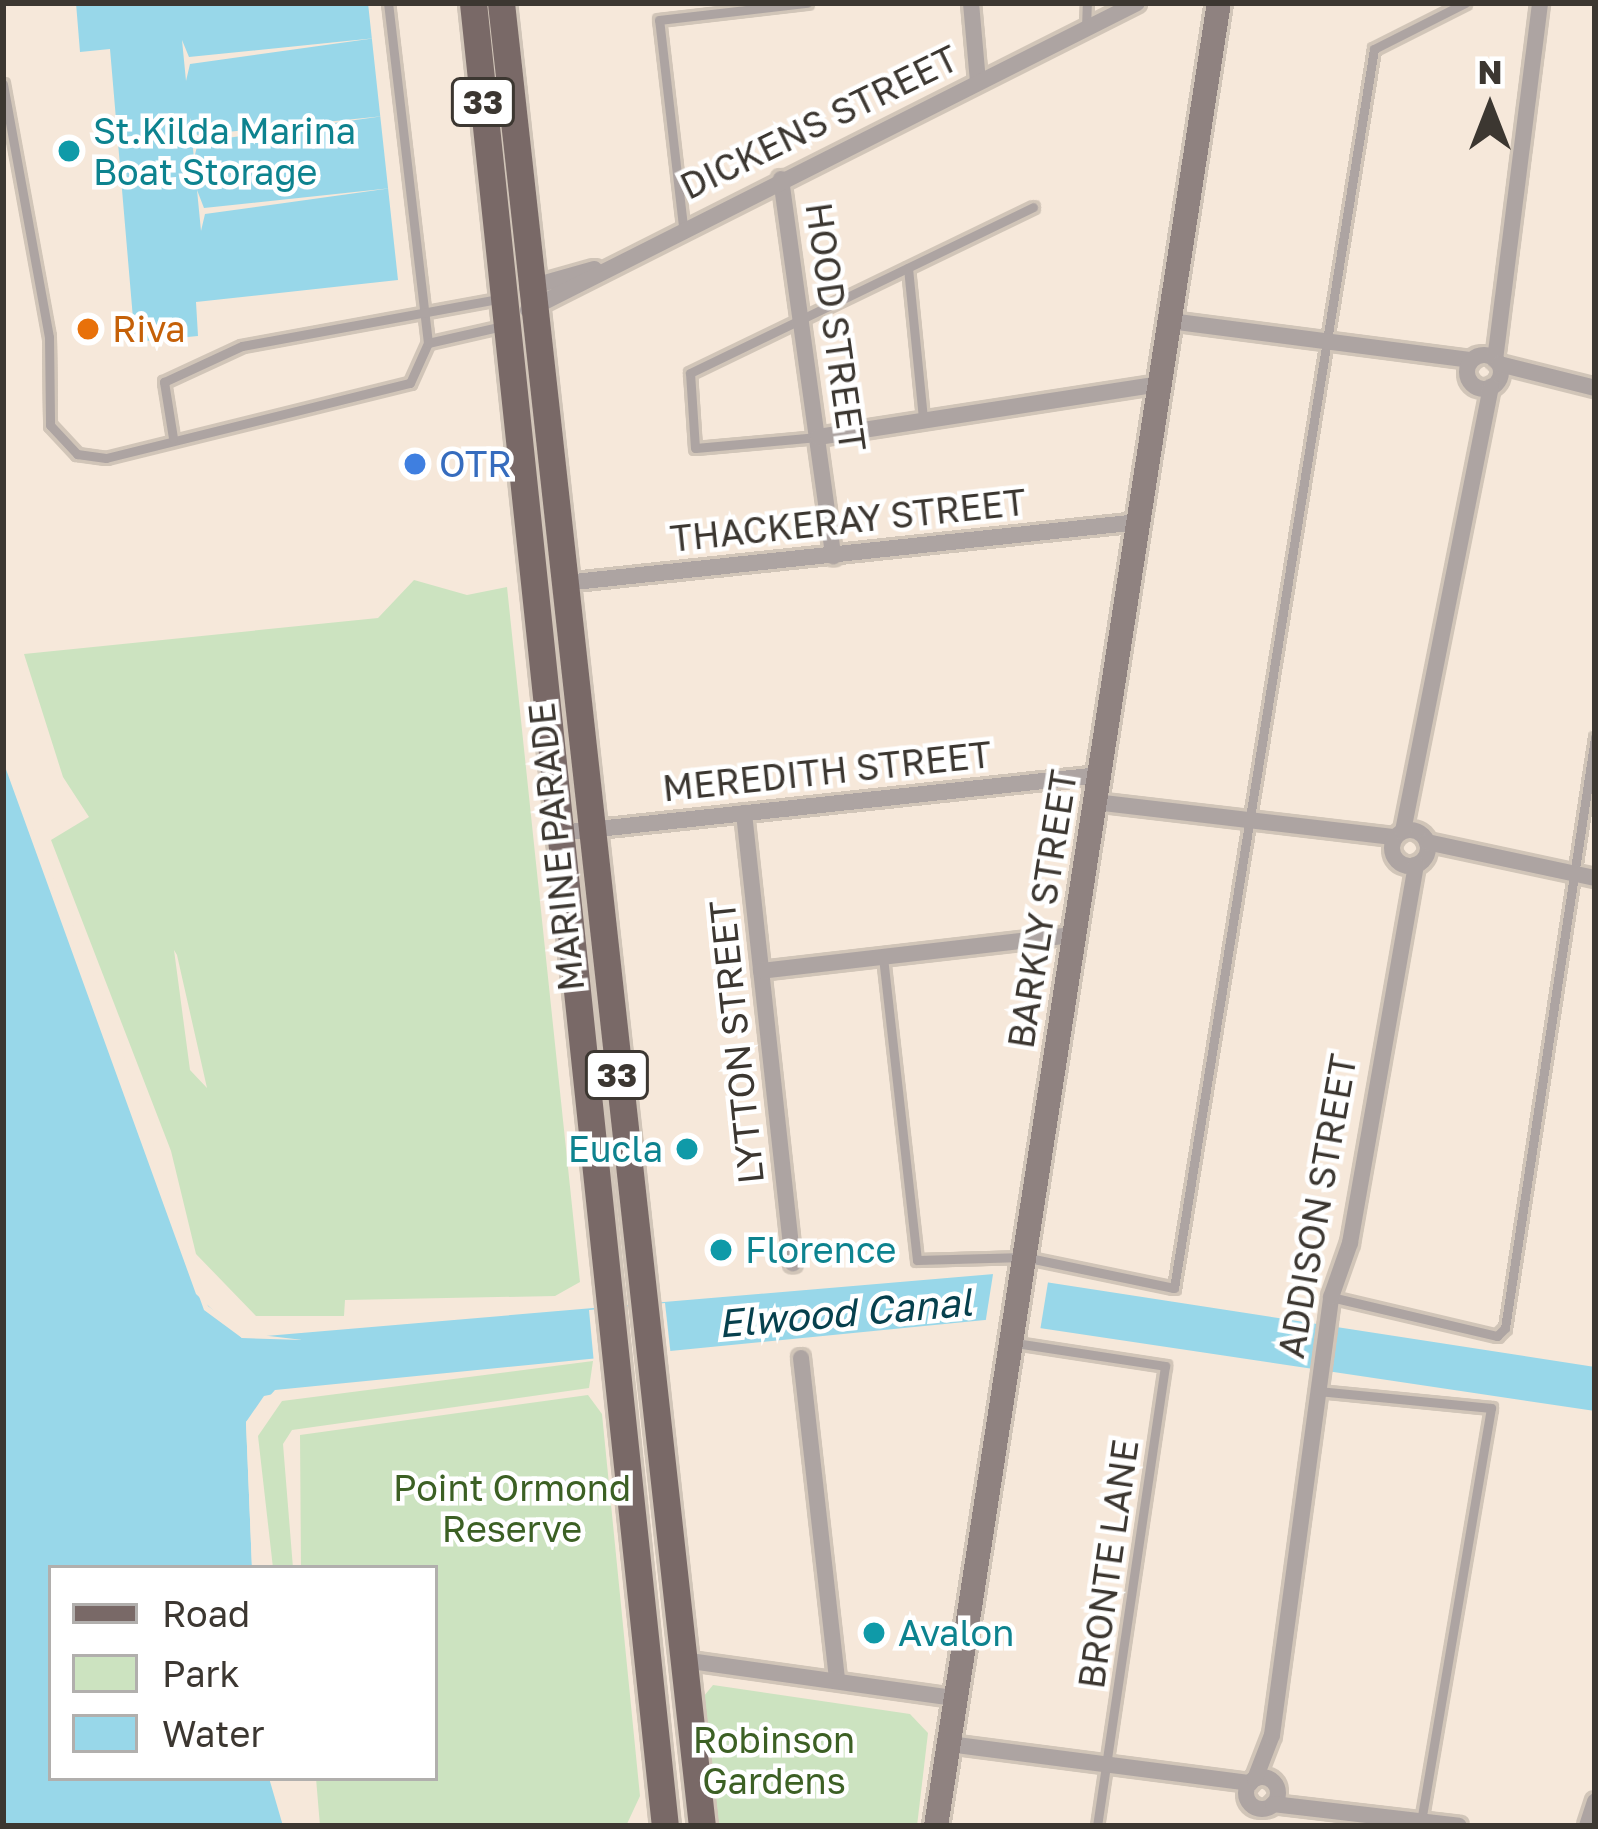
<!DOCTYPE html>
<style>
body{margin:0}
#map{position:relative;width:1598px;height:1829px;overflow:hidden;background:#f6e8da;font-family:"Golos Text",sans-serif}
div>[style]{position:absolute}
.green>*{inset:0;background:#cce3c0}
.water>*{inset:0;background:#98d7e9}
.pier>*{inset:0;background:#f6e8da}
.roads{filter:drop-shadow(3px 0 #d1c5b8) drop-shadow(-3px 0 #d1c5b8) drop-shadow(0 3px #d1c5b8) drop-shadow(0 -3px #d1c5b8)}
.service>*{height:9px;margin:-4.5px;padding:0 4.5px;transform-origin:4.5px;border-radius:4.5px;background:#ada4a2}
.minor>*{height:16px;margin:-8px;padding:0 8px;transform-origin:8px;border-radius:8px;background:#ada4a2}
.minor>.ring{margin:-8px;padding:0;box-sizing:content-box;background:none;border:16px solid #ada4a2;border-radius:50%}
.secondary>*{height:24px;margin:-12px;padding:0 12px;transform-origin:12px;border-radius:12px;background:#8f8280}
.primary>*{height:27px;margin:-13.5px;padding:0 13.5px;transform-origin:13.5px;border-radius:13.5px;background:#796967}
.dots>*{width:33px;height:33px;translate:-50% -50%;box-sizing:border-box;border:6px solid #fff;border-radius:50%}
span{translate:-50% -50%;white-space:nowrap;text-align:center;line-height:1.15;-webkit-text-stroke:9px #fff;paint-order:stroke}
.shield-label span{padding:3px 9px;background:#fff;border:3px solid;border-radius:9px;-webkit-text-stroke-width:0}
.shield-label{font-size:33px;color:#3c3731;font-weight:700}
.street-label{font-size:36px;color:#3c3731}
.culture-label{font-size:36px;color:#0d838f}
.left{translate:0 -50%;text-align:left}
.right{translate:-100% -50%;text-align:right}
.food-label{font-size:36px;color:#c56008}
.shop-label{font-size:36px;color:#366cbe}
.park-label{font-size:36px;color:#3c6024}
.water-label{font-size:39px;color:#06404d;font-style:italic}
.frame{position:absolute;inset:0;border:6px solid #3c3731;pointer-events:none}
.legend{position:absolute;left:48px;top:1565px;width:390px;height:216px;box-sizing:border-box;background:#fff;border:3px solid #b1afad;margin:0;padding:15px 21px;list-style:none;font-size:36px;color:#3c3731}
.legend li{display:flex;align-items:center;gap:24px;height:60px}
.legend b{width:60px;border:3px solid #b1afad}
.north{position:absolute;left:1430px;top:48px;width:120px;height:120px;-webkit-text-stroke:9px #fff;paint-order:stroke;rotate:0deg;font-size:33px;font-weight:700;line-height:48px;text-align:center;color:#3c3731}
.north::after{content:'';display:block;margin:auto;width:42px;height:54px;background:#3c3731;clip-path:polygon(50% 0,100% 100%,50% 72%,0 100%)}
</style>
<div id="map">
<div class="green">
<i style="clip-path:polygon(evenodd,414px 580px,467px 595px,507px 587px,580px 1282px,555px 1296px,345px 1300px,344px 1316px,256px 1316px,196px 1254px,171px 1151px,51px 840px,89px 817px,63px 777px,24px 654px,378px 618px,414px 580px,174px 950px,177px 955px,207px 1088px,190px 1070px,174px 950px)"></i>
<i style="clip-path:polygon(593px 1361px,589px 1388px,292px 1430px,283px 1444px,293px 1568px,273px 1568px,258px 1436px,282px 1401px)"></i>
<i style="clip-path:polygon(588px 1395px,602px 1414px,640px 1796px,626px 1826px,320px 1826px,316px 1778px,435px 1778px,435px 1568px,301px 1568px,300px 1435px)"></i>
<i style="clip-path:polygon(713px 1685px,910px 1714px,928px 1733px,917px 1826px,714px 1826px,699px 1702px)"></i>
</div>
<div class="water">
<i style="clip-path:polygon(76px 3px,368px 3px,398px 280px,196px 302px,198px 336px,135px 342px,110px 49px,80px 52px)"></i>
<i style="clip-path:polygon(3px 761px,196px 1294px,242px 1338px,994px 1274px,1595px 1367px,1595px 1411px,985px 1320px,275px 1390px,246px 1422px,252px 1568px,51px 1568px,51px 1778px,269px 1778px,283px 1826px,3px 1826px)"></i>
</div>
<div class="pier">
<i style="clip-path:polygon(376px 38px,190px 64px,186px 81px,182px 40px,189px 57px)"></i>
<i style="clip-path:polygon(384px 116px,198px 142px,194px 159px,190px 118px,197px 135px)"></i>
<i style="clip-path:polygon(392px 188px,205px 214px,201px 231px,197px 190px,204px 208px)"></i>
<i style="clip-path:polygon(3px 755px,111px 1018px,208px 1306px,244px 1333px,303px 1340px,242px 1338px,204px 1310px)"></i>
<i style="clip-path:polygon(994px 1268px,1049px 1276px,1040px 1331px,985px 1325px)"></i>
<i style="clip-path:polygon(665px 1303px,671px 1357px,594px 1364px,589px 1310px)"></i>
<i style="clip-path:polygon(308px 1387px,268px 1401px,252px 1424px,252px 1568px,246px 1422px,264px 1396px)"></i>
</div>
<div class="roads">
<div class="service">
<i style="left:1086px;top:28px;width:25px;rotate:-88deg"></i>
<i style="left:3px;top:84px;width:257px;rotate:79.7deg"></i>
<i style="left:49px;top:337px;width:88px;rotate:89.3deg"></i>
<i style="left:50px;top:425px;width:40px;rotate:47deg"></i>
<i style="left:77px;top:454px;width:29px;rotate:8deg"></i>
<i style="left:106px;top:458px;width:313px;rotate:-13.9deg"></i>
<i style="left:410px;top:383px;width:44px;rotate:-65.8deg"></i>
<i style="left:428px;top:343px;width:342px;rotate:-96.7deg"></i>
<i style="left:683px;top:226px;width:207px;rotate:-96.6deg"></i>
<i style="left:659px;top:20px;width:149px;rotate:-6.6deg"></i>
<i style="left:908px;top:268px;width:152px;rotate:84.3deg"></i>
<i style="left:428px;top:343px;width:76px;rotate:-12.9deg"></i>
<i style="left:818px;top:437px;width:123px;rotate:174.9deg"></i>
<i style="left:695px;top:448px;width:75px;rotate:-93.8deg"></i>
<i style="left:690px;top:373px;width:381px;rotate:-25.8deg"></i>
<i style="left:173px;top:438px;width:57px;rotate:-99.1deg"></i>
<i style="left:164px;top:382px;width:86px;rotate:-24.8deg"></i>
<i style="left:242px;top:346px;width:265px;rotate:-10.4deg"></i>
<i style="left:883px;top:957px;width:305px;rotate:83.6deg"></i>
<i style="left:917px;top:1260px;width:107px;rotate:-1.6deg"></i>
<i style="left:1024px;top:1257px;width:153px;rotate:11.7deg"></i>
<i style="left:1174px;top:1288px;width:1255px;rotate:-80.83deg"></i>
<i style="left:1374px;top:49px;width:102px;rotate:-26.8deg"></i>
<i style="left:1331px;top:1297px;width:171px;rotate:13.2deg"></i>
<i style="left:1497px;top:1336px;width:11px;rotate:-45deg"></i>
<i style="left:1505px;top:1328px;width:597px;rotate:-81.33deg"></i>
<i style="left:1015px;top:1343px;width:152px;rotate:8.7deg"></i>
<i style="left:1165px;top:1366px;width:465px;rotate:98.4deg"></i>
<i style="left:1318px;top:1391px;width:174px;rotate:5.6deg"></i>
<i style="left:1491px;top:1408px;width:419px;rotate:99.6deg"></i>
</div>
<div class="minor">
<i style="left:971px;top:3px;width:78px;rotate:84.9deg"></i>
<i style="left:781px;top:179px;width:381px;rotate:82.1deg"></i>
<i style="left:527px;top:288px;width:70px;rotate:-15.8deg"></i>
<i style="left:528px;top:310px;width:682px;rotate:-26.75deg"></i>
<i style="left:1170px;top:321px;width:304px;rotate:7.4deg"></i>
<i class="ring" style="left:1467px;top:355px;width:18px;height:18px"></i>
<i style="left:1495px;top:360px;width:360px;rotate:-82.8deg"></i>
<i style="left:1499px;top:364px;width:99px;rotate:14deg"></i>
<i style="left:818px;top:437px;width:347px;rotate:-8.8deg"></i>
<i style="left:565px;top:583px;width:577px;rotate:-6.07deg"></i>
<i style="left:1095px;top:802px;width:302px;rotate:6.7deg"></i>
<i style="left:744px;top:813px;width:453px;rotate:83.8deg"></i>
<i class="ring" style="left:1392px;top:830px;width:20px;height:20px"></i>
<i style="left:1403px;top:831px;width:453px;rotate:-78.8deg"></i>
<i style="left:561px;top:833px;width:541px;rotate:-6.15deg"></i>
<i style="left:1427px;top:842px;width:172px;rotate:12.1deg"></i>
<i style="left:761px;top:971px;width:314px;rotate:-6.6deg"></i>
<i style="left:801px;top:1358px;width:324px;rotate:83.6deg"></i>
<i style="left:683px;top:1660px;width:275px;rotate:8deg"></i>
<i style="left:949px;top:1744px;width:304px;rotate:7.4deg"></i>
<i class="ring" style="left:1246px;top:1777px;width:16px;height:16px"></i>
<i style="left:1255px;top:1779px;width:47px;rotate:-68.9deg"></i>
<i style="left:1272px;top:1735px;width:442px;rotate:-82.3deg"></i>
<i style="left:1331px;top:1297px;width:57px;rotate:-70.6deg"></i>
<i style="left:1350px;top:1243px;width:384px;rotate:-80.1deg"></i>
<i style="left:1273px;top:1804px;width:187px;rotate:6.7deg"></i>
<i style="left:1587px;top:1826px;width:26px;rotate:-72deg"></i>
</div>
<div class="secondary">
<i style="left:936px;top:1826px;width:1845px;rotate:-81.18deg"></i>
</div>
<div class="primary">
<i style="left:473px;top:3px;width:1833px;rotate:83.99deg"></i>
<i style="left:501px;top:3px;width:1834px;rotate:83.71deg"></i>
</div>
</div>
<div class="dots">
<i style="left:69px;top:151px;background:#0f9aa8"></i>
<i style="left:88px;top:329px;background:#e8710a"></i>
<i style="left:415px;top:464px;background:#3f7fe0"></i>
<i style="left:687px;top:1149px;background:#0f9aa8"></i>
<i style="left:721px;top:1250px;background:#0f9aa8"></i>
<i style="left:874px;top:1633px;background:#0f9aa8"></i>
</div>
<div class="shield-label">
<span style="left:483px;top:102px">33</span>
<span style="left:617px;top:1075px">33</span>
</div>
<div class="street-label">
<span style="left:819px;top:122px;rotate:-26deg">DICKENS STREET</span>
<span style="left:836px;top:327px;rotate:82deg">HOOD STREET</span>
<span style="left:848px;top:520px;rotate:-6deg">THACKERAY STREET</span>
<span style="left:827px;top:771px;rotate:-6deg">MEREDITH STREET</span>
<span style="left:556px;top:847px;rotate:-96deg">MARINE PARADE</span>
<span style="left:1042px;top:909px;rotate:-81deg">BARKLY STREET</span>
<span style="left:736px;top:1042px;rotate:-96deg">LYTTON STREET</span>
<span style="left:1317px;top:1206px;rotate:-80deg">ADDISON STREET</span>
<span style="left:1108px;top:1564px;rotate:-82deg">BRONTE LANE</span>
</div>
<div class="culture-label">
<span class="left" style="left:93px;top:151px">St.Kilda Marina<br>Boat Storage</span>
<span class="right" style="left:663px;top:1149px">Eucla</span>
<span class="left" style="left:745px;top:1250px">Florence</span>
<span class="left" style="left:898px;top:1633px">Avalon</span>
</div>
<div class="food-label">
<span class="left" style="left:112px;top:329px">Riva</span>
</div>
<div class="shop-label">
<span class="left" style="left:439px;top:464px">OTR</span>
</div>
<div class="park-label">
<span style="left:512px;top:1508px">Point Ormond<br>Reserve</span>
<span style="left:774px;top:1760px">Robinson<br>Gardens</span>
</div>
<div class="water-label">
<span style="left:845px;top:1313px;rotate:-5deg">Elwood Canal</span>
</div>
<div class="frame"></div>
<ul class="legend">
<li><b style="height:15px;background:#796967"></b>Road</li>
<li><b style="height:33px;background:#cce3c0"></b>Park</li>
<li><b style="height:33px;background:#98d7e9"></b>Water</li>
</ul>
<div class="north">N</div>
</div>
